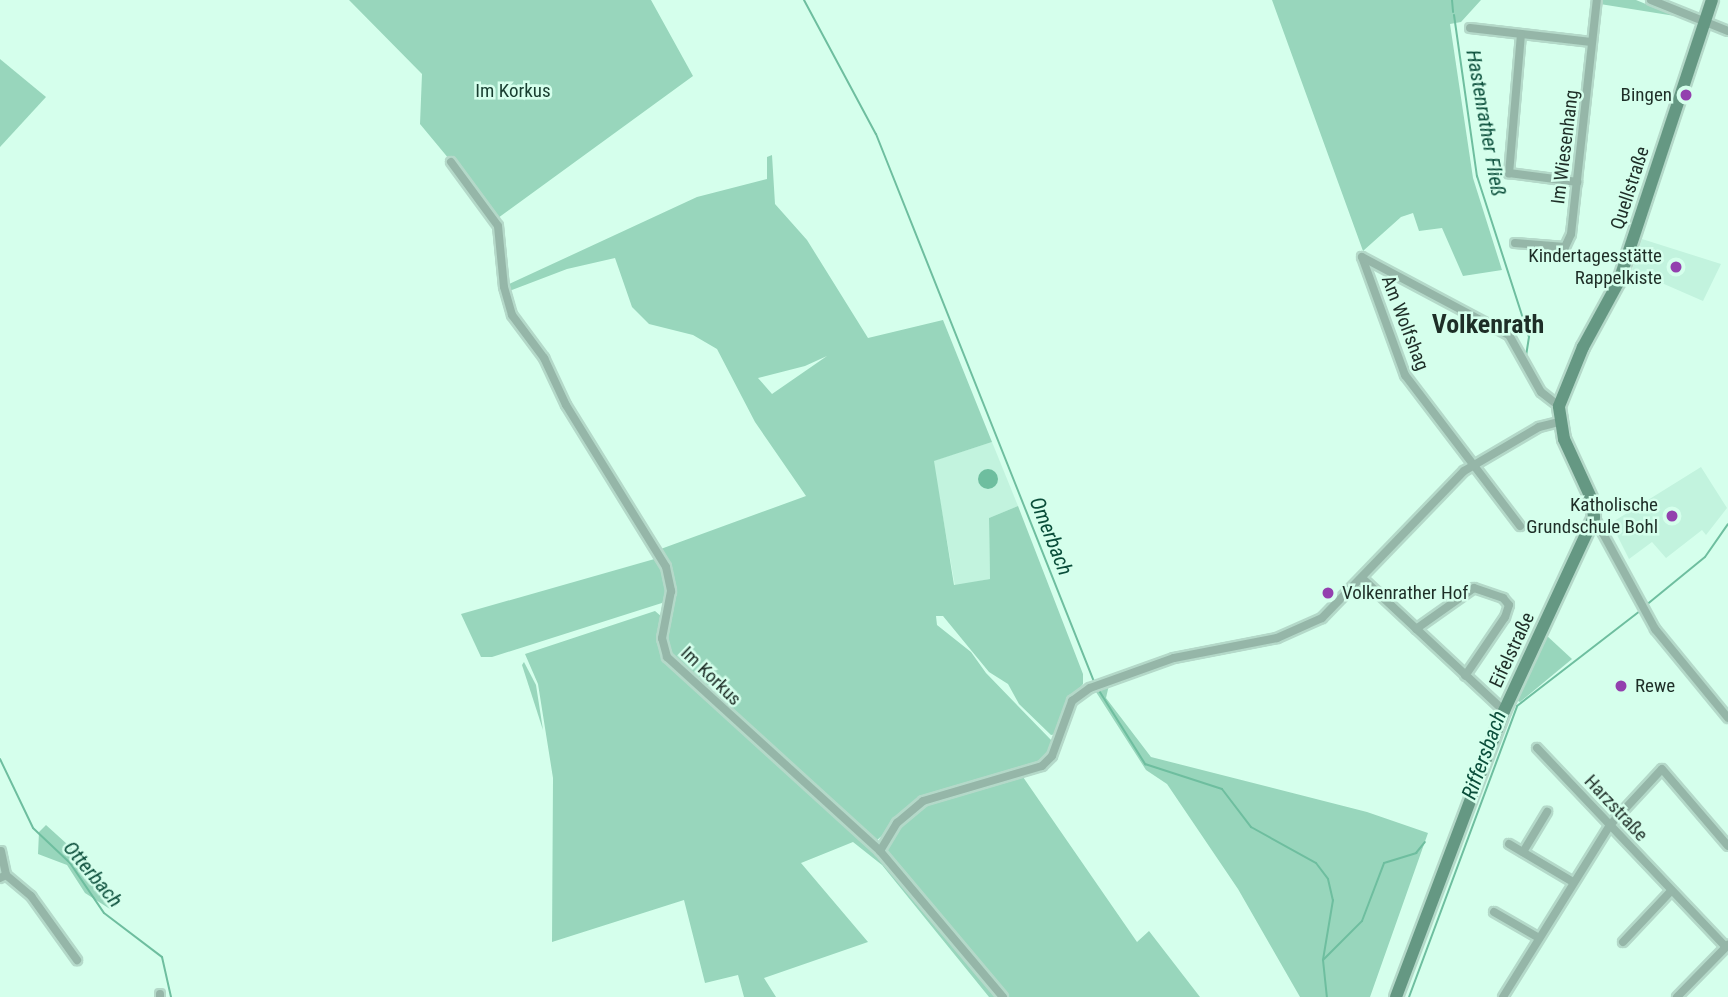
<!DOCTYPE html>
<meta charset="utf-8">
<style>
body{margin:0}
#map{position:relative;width:1728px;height:997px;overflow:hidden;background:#d5ffec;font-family:"Roboto Condensed",sans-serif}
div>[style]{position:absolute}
.built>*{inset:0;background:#c2f3de}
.green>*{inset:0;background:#98d6bc}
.water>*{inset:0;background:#6ebe9f}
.round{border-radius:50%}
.stream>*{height:2px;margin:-1px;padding:0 1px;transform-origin:1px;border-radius:1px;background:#6ebe9f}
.roads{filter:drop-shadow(2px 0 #b4d9c9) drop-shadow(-2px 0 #b4d9c9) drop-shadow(0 2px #b4d9c9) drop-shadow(0 -2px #b4d9c9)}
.street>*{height:8px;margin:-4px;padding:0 4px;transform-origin:4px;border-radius:4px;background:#95b6a8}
.secondary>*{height:12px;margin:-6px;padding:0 6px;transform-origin:6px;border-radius:6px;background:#659883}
.dots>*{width:19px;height:19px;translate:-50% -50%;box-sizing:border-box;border:4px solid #d5ffec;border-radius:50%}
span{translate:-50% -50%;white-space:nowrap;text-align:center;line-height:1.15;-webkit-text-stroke:5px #d5ffec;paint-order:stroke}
.park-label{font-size:19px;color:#183d2f}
.poi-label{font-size:19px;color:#1e2e27}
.right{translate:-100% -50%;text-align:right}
.left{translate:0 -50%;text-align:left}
.street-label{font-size:19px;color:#1e2e27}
.water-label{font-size:21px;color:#0a4e3a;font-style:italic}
.district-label{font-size:26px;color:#1e2e27;font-weight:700}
</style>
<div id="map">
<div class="built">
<i style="clip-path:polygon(1642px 239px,1721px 264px,1703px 301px,1632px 270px)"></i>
<i style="clip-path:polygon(992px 442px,1018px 506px,989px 518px,990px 579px,955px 586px,933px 461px)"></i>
<i style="clip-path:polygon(1701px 467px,1727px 508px,1706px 535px,1702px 530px,1666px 558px,1652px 542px,1629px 559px,1611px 523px)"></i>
</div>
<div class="green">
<i style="clip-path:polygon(349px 0,651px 0,693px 76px,498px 218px,420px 124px,422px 74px)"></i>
<i style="clip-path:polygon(1272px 0,1481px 0,1461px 22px,1450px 24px,1473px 178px,1502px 270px,1463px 276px,1442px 228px,1419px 231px,1413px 213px,1401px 217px,1363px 251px)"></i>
<i style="clip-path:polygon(1601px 0,1636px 0,1675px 16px,1600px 4px)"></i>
<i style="clip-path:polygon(0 59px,46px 97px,0 147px)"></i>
<i style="clip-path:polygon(evenodd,772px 155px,775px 204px,807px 240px,868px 338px,943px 320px,992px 442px,934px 461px,954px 585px,990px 579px,989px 518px,1018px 506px,1083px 674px,1083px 684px,1070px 700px,1057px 734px,1051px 735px,1019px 704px,1008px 684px,989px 672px,943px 616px,936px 616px,937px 625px,971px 652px,986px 673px,1052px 741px,1053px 749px,1041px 764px,921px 799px,874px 843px,670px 655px,665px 638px,674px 591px,658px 550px,806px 496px,755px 422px,717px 349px,693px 335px,649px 324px,632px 307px,615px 258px,567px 269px,507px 292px,507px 285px,697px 197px,767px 179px,767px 157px,772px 155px,827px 356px,772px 394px,758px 378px,805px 366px,827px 356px)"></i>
<i style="clip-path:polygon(658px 558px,668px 591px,665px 602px,492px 657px,481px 657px,461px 614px)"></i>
<i style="clip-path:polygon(655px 611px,662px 617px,657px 638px,664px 659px,877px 854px,998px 997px,989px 997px,882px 865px,853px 842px,801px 863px,868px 942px,764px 978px,776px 997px,744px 997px,738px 975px,705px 983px,684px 900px,552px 942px,553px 778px,538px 684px,525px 654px)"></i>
<i style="clip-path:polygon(1546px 635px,1572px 659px,1520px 702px,1516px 700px)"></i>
<i style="clip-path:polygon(524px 662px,536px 685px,543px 730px,522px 665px)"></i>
<i style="clip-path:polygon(1109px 685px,1106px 698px,1151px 757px,1367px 812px,1428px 833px,1370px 997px,1300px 997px,1238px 889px,1167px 784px,1146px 770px,1096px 692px)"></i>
<i style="clip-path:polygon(1023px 777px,1137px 942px,1149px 931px,1200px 997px,1005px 997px,890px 859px,886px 850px,898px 825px,922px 805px)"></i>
<i style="clip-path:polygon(46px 825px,78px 854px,110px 909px,85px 893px,67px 865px,38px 854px,39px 832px)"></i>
</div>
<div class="water">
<i class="round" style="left:978px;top:469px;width:20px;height:20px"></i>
</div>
<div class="stream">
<i style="left:804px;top:0;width:152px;rotate:61.8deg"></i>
<i style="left:876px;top:134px;width:592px;rotate:68.29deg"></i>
<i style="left:1452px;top:0;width:12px;rotate:85deg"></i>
<i style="left:1454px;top:15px;width:163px;rotate:81.9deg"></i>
<i style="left:1477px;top:176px;width:169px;rotate:72.1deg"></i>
<i style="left:1529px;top:337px;width:18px;rotate:99deg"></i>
<i style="left:1645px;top:606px;width:77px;rotate:-39.2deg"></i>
<i style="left:1705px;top:557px;width:40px;rotate:-55.1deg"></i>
<i style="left:1098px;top:689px;width:89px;rotate:57.9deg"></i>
<i style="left:1145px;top:764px;width:81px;rotate:18deg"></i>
<i style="left:1222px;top:789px;width:48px;rotate:52.7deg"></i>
<i style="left:1251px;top:827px;width:74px;rotate:29deg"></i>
<i style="left:1316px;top:863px;width:20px;rotate:53deg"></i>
<i style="left:1328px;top:879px;width:22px;rotate:77deg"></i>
<i style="left:1333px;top:900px;width:61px;rotate:99.5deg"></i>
<i style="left:1323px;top:960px;width:37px;rotate:84deg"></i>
<i style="left:0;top:759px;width:76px;rotate:64.4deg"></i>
<i style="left:33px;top:828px;width:51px;rotate:43.4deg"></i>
<i style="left:70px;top:863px;width:60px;rotate:55.8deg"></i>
<i style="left:104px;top:913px;width:73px;rotate:37.2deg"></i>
<i style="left:162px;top:957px;width:41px;rotate:77.3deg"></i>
<i style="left:1323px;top:960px;width:55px;rotate:-45deg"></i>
<i style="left:1362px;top:921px;width:62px;rotate:-69.2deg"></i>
<i style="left:1384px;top:863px;width:34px;rotate:-17deg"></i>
<i style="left:1416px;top:853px;width:14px;rotate:-51deg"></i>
<i style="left:1409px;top:997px;width:310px;rotate:-69.6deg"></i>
<i style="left:1517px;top:706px;width:157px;rotate:-37.7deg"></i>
</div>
<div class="roads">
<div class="street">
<i style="left:1651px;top:0;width:83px;rotate:21.9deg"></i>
<i style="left:1470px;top:28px;width:122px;rotate:6.6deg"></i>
<i style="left:1521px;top:34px;width:140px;rotate:94.9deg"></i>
<i style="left:1509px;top:173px;width:69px;rotate:7.5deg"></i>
<i style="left:451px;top:162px;width:79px;rotate:53.7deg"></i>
<i style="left:498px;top:226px;width:61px;rotate:84.4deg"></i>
<i style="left:504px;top:287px;width:29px;rotate:74deg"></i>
<i style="left:512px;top:315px;width:54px;rotate:53.3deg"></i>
<i style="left:544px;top:358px;width:52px;rotate:64.9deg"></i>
<i style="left:566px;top:405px;width:190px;rotate:58.3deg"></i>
<i style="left:666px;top:567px;width:25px;rotate:78deg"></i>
<i style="left:671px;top:591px;width:48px;rotate:100.8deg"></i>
<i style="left:662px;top:638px;width:20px;rotate:75deg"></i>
<i style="left:667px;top:657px;width:288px;rotate:42.3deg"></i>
<i style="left:880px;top:851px;width:191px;rotate:49.9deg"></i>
<i style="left:1515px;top:243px;width:50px;rotate:4.6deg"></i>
<i style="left:1565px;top:247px;width:14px;rotate:-65deg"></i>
<i style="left:1571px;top:234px;width:235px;rotate:-83.7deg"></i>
<i style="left:1362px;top:257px;width:126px;rotate:70deg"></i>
<i style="left:1405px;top:375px;width:190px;rotate:52.7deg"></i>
<i style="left:1362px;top:257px;width:166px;rotate:28deg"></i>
<i style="left:1509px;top:335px;width:65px;rotate:60.7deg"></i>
<i style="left:1541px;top:392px;width:23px;rotate:38deg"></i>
<i style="left:1594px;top:517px;width:128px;rotate:61.4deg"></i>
<i style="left:1655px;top:629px;width:115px;rotate:50.6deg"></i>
<i style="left:1362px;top:578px;width:195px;rotate:43.1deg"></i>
<i style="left:1416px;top:629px;width:71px;rotate:-35.3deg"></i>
<i style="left:1474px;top:588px;width:31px;rotate:19deg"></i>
<i style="left:1503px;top:598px;width:9px;rotate:49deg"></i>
<i style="left:1509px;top:605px;width:13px;rotate:108deg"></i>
<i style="left:1505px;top:617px;width:71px;rotate:124.1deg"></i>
<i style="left:1537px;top:748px;width:274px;rotate:46.5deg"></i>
<i style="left:1509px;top:844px;width:74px;rotate:30.7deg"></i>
<i style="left:1px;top:851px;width:25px;rotate:78deg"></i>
<i style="left:880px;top:851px;width:33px;rotate:-59deg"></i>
<i style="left:897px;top:823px;width:34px;rotate:-40deg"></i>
<i style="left:923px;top:801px;width:124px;rotate:-16.4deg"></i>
<i style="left:1042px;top:766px;width:14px;rotate:-45deg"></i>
<i style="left:1052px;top:756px;width:59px;rotate:-70deg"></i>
<i style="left:1072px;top:701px;width:22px;rotate:-36deg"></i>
<i style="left:1090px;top:688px;width:89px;rotate:-19.7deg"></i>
<i style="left:1174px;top:658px;width:105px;rotate:-11deg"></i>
<i style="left:1277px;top:638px;width:49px;rotate:-24deg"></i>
<i style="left:1322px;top:618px;width:204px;rotate:-46deg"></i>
<i style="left:1464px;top:471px;width:87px;rotate:-30.4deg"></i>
<i style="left:1539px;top:427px;width:21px;rotate:-14deg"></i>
<i style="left:1523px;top:852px;width:47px;rotate:-59deg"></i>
<i style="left:0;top:878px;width:7px;rotate:-27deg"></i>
<i style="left:6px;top:875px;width:33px;rotate:40deg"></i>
<i style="left:31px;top:896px;width:79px;rotate:54.3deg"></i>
<i style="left:1494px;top:912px;width:52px;rotate:30deg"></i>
<i style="left:1623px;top:942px;width:70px;rotate:-46.7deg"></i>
<i style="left:160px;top:994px;width:3px;rotate:90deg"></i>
<i style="left:1503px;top:997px;width:203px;rotate:-58.1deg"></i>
<i style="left:1610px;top:825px;width:76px;rotate:-47.1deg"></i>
<i style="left:1662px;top:769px;width:101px;rotate:49.4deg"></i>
<i style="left:1677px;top:997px;width:73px;rotate:-45.6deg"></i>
</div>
<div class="secondary">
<i style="left:1396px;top:997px;width:306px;rotate:-69.3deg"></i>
<i style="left:1504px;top:711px;width:214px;rotate:-65.1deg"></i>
<i style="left:1594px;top:517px;width:17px;rotate:-97deg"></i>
<i style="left:1592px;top:500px;width:67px;rotate:-114.7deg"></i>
<i style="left:1564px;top:439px;width:33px;rotate:-99deg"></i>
<i style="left:1559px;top:406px;width:64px;rotate:-67.9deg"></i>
<i style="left:1583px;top:347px;width:75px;rotate:-61.4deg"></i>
<i style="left:1619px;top:281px;width:296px;rotate:-71.7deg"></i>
</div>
</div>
<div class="dots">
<i style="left:1686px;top:95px;background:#9340ae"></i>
<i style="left:1676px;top:267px;background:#9340ae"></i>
<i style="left:1672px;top:516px;background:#9340ae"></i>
<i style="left:1328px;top:593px;background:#9340ae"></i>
<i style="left:1621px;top:686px;background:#9340ae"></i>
</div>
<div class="park-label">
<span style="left:513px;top:91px">Im Korkus</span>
</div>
<div class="poi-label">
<span class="right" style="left:1672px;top:95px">Bingen</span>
<span class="right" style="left:1662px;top:267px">Kindertagesstätte<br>Rappelkiste</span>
<span class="right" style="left:1658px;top:516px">Katholische<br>Grundschule Bohl</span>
<span class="left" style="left:1342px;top:593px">Volkenrather Hof</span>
<span class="left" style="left:1635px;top:686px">Rewe</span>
</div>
<div class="street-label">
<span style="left:1565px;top:147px;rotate:-83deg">Im Wiesenhang</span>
<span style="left:1630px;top:188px;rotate:-72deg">Quellstraße</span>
<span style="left:1405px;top:323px;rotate:69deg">Am Wolfshag</span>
<span style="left:1512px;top:650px;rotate:-65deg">Eifelstraße</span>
<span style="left:711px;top:676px;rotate:44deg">Im Korkus</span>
<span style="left:1616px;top:808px;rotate:47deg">Harzstraße</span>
</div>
<div class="water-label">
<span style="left:1486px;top:123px;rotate:80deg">Hastenrather Fließ</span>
<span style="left:1051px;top:536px;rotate:68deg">Omerbach</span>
<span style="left:1484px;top:755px;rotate:-70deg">Riffersbach</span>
<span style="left:93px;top:874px;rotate:50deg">Otterbach</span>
</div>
<div class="district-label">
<span style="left:1488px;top:325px">Volkenrath</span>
</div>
</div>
